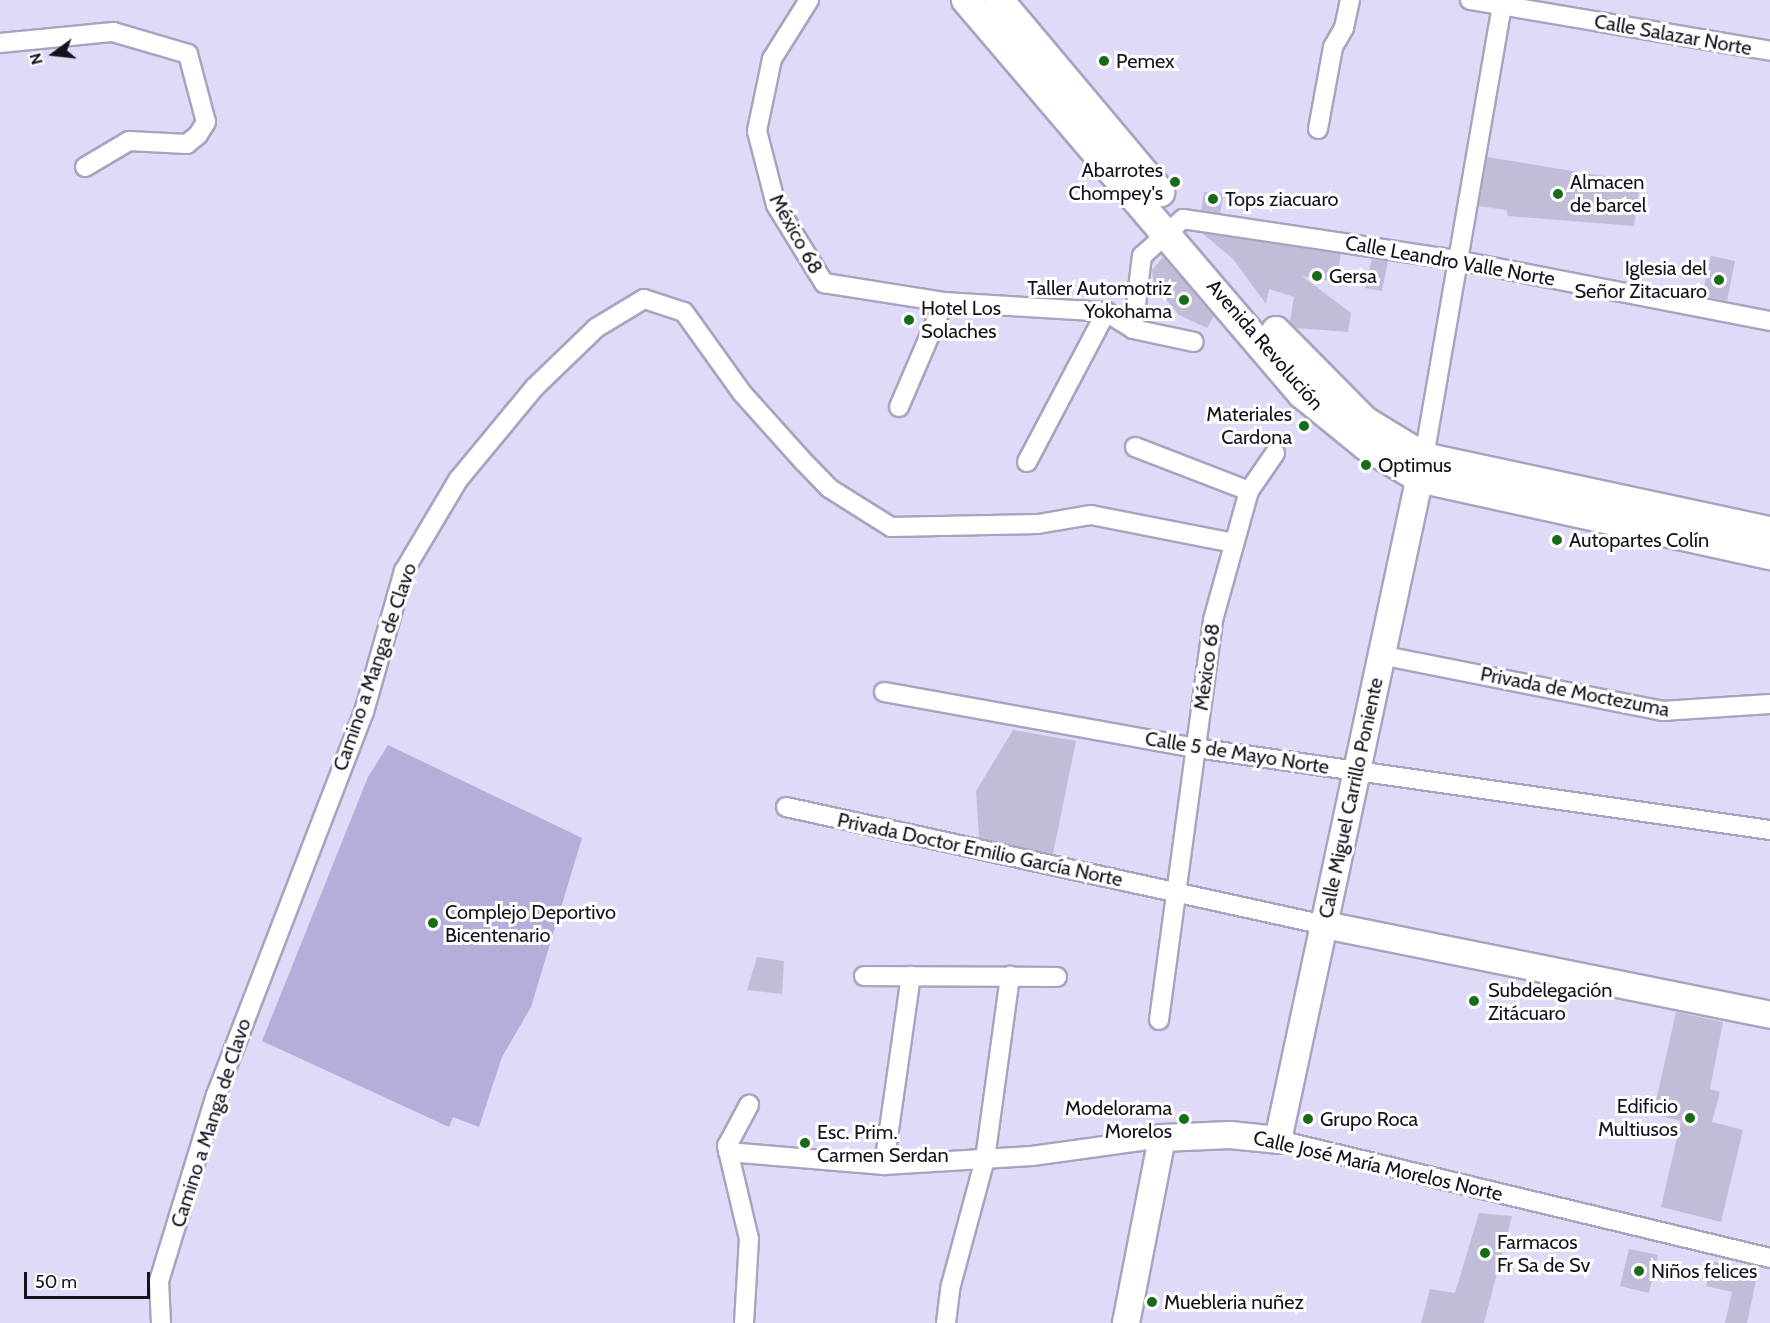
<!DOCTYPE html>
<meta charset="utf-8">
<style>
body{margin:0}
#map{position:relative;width:1770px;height:1323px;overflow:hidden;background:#dfdaf7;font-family:Cabin,sans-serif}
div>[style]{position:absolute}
.green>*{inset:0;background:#b6aeda}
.building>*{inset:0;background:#c1bdd9}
.roads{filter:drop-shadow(2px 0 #a8a4bf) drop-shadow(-2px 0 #a8a4bf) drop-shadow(0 2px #a8a4bf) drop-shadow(0 -2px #a8a4bf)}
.street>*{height:18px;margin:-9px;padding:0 9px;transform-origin:9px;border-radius:9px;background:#fff}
.secondary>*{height:26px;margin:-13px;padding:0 13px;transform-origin:13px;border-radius:13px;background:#fff}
.primary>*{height:28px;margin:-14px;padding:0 14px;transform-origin:14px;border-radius:14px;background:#fff}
.dots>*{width:16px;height:16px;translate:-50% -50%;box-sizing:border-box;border:3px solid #fff;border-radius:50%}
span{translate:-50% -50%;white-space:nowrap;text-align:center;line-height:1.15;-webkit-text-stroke:6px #fff;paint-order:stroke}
.street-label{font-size:20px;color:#15131d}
.poi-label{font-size:20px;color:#15131d}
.left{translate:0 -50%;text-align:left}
.right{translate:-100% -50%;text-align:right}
.north{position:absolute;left:24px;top:24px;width:60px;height:60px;-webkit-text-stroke:4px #fff;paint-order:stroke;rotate:255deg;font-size:16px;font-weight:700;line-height:24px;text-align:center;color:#15131d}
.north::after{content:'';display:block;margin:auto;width:21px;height:27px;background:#15131d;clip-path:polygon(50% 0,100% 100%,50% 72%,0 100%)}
.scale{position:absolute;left:24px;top:1272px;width:126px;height:27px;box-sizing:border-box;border:3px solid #15131d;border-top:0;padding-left:8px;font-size:18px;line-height:21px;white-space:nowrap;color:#15131d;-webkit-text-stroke:4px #fff;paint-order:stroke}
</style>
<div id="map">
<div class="green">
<i style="clip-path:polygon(388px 745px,582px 838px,531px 1007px,502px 1057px,479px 1127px,453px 1117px,449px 1127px,262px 1041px,368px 777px)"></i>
</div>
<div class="building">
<i style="clip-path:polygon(1487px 157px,1640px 182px,1634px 226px,1508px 216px,1506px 210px,1479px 206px)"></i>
<i style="clip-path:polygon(1204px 192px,1224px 193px,1220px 213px,1201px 210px)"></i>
<i style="clip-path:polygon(1202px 233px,1341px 254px,1336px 282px,1302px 276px,1351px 313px,1348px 332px,1296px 328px,1290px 321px,1294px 297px,1269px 289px,1266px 304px,1233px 259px)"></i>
<i style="clip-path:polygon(1711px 256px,1735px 261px,1727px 301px,1702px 296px)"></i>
<i style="clip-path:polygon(1163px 257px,1214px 316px,1207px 328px,1179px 315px,1154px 285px,1152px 270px)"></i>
<i style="clip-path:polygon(1372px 259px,1388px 261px,1382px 291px,1365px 288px)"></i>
<i style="clip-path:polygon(1013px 730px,1076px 741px,1053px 854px,979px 838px,976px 791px)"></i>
<i style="clip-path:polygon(757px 957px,784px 961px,782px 994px,747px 990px)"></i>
<i style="clip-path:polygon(1676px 1012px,1723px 1022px,1710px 1089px,1720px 1092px,1712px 1122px,1743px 1130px,1721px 1222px,1661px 1207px,1681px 1121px,1653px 1114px)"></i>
<i style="clip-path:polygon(1479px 1213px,1512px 1216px,1484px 1323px,1421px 1323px,1430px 1289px,1455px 1293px)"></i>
<i style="clip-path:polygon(1629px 1249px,1658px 1255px,1649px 1293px,1620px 1286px)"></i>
<i style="clip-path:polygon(1712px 1261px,1758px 1271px,1747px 1323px,1725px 1323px,1732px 1292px,1706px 1286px)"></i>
</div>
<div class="roads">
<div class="street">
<i style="left:809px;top:0;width:70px;rotate:122.1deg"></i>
<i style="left:772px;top:59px;width:74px;rotate:101.8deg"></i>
<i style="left:757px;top:131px;width:76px;rotate:75.6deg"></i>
<i style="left:776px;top:205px;width:92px;rotate:58.4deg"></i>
<i style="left:824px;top:283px;width:121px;rotate:9deg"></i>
<i style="left:944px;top:302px;width:162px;rotate:3.5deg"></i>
<i style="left:1106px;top:312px;width:32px;rotate:32deg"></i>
<i style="left:1133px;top:329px;width:62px;rotate:12deg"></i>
<i style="left:1470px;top:0;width:304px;rotate:9.6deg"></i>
<i style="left:0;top:43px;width:114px;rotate:-5.6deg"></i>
<i style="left:113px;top:32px;width:78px;rotate:16.3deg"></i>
<i style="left:188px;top:54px;width:70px;rotate:75.2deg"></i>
<i style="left:206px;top:122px;width:15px;rotate:122deg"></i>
<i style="left:198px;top:135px;width:14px;rotate:141deg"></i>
<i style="left:187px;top:144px;width:58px;rotate:-177deg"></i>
<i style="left:129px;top:141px;width:51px;rotate:149.4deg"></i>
<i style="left:1318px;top:129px;width:83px;rotate:-79.6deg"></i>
<i style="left:1333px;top:47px;width:22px;rotate:-60deg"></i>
<i style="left:1344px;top:28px;width:29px;rotate:-78deg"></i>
<i style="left:1133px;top:329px;width:74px;rotate:-83deg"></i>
<i style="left:1142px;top:256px;width:55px;rotate:-42.1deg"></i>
<i style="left:1183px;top:219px;width:276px;rotate:8.5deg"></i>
<i style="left:1456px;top:260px;width:320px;rotate:11deg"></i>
<i style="left:899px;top:407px;width:114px;rotate:-66.8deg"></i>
<i style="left:1135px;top:447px;width:122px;rotate:21.1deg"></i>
<i style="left:1424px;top:457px;width:464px;rotate:-80.2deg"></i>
<i style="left:1027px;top:462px;width:170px;rotate:-62.2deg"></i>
<i style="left:1380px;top:655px;width:288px;rotate:11.2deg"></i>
<i style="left:1662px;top:711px;width:108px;rotate:-3.7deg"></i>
<i style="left:884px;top:692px;width:317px;rotate:10.2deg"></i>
<i style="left:1196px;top:748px;width:580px;rotate:8.13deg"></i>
<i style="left:786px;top:807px;width:552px;rotate:12.35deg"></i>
<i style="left:864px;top:976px;width:193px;rotate:0.3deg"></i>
<i style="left:1159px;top:1020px;width:404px;rotate:-82.3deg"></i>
<i style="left:1213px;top:620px;width:134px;rotate:-74.4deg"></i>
<i style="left:1249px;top:491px;width:46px;rotate:-55.6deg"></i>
<i style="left:1278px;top:1140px;width:506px;rotate:13.49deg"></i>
<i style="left:728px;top:1152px;width:157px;rotate:4.8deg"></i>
<i style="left:884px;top:1165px;width:148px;rotate:-3.5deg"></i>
<i style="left:1032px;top:1156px;width:131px;rotate:-7.9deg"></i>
<i style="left:884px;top:1165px;width:191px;rotate:-81.9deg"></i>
<i style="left:161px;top:1323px;width:42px;rotate:-92.7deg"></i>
<i style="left:159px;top:1281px;width:195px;rotate:-73deg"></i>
<i style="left:216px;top:1095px;width:411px;rotate:-68.9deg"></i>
<i style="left:364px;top:712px;width:147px;rotate:-74.2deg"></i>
<i style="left:404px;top:571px;width:106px;rotate:-59.3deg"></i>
<i style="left:458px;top:480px;width:121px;rotate:-50.4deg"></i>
<i style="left:535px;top:387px;width:85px;rotate:-44deg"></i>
<i style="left:596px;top:328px;width:56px;rotate:-31.1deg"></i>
<i style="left:644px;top:299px;width:42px;rotate:18deg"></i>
<i style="left:684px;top:312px;width:100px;rotate:54.4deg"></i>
<i style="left:742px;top:393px;width:91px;rotate:48.1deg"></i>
<i style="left:803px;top:461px;width:37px;rotate:46deg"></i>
<i style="left:829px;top:488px;width:73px;rotate:32.2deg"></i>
<i style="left:891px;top:527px;width:147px;rotate:-1.2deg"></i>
<i style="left:1038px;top:524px;width:54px;rotate:-9.6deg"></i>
<i style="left:1091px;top:515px;width:146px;rotate:11.1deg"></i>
<i style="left:744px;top:1323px;width:84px;rotate:-86.6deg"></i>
<i style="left:749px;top:1239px;width:96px;rotate:-103.3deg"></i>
<i style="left:727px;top:1146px;width:47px;rotate:-61.8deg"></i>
<i style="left:946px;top:1323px;width:38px;rotate:-83deg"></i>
<i style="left:951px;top:1285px;width:131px;rotate:-74.9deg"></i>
<i style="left:985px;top:1159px;width:185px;rotate:-82.2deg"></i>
</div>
<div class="secondary">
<i style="left:1325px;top:925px;width:454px;rotate:11.4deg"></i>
<i style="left:1126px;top:1323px;width:188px;rotate:-79deg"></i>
<i style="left:1162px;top:1138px;width:68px;rotate:-2.5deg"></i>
<i style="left:1230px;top:1135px;width:48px;rotate:5.9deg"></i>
<i style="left:1278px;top:1140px;width:698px;rotate:-77.93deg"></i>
</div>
<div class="primary">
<i style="left:966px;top:0;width:518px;rotate:49.54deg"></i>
<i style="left:1302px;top:394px;width:82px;rotate:39.1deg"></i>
<i style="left:1366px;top:446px;width:62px;rotate:31.1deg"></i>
<i style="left:1419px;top:478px;width:359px;rotate:12.4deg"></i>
<i style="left:999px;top:0;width:251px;rotate:50deg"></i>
<i style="left:1276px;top:331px;width:127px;rotate:45.3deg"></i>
<i style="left:1365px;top:421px;width:69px;rotate:31.4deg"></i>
<i style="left:1424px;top:457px;width:354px;rotate:12.1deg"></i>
</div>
</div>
<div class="dots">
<i style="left:1104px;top:61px;background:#166d17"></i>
<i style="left:1175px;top:182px;background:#166d17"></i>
<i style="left:1558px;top:194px;background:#166d17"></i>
<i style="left:1213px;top:199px;background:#166d17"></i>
<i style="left:1317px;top:276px;background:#166d17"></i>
<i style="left:1719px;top:280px;background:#166d17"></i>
<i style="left:1184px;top:300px;background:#166d17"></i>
<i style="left:909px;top:320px;background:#166d17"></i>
<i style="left:1304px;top:426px;background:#166d17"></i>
<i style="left:1366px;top:465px;background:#166d17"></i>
<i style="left:1557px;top:540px;background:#166d17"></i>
<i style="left:433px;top:923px;background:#166d17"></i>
<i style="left:1474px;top:1001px;background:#166d17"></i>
<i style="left:1690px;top:1118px;background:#166d17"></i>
<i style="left:1184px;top:1119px;background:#166d17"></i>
<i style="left:1308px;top:1119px;background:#166d17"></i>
<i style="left:805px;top:1143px;background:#166d17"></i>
<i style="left:1485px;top:1253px;background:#166d17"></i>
<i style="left:1639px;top:1271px;background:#166d17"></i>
<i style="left:1152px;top:1302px;background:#166d17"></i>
</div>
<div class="street-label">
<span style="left:1673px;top:35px;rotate:10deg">Calle Salazar Norte</span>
<span style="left:796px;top:234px;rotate:61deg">México 68</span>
<span style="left:1450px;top:261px;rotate:10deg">Calle Leandro Valle Norte</span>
<span style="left:1265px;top:345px;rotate:49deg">Avenida Revolución</span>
<span style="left:375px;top:667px;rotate:-71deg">Camino a Manga de Clavo</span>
<span style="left:1207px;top:667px;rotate:-82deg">México 68</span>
<span style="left:1575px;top:692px;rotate:11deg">Privada de Moctezuma</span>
<span style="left:1237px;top:753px;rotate:9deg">Calle 5 de Mayo Norte</span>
<span style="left:1351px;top:798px;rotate:-78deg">Calle Miguel Carrillo Poniente</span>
<span style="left:980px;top:850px;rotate:12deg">Privada Doctor Emilio García Norte</span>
<span style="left:211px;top:1123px;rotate:-72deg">Camino a Manga de Clavo</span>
<span style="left:1378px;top:1166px;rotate:13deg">Calle José María Morelos Norte</span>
</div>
<div class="poi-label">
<span class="left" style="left:1116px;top:61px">Pemex</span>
<span class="right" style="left:1163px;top:182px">Abarrotes<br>Chompey's</span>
<span class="left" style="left:1570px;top:194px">Almacen<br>de barcel</span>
<span class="left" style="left:1225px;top:199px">Tops ziacuaro</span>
<span class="right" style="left:1707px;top:280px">Iglesia del<br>Señor Zitacuaro</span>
<span class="left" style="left:1329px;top:276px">Gersa</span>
<span class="right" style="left:1172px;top:300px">Taller Automotriz<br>Yokohama</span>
<span class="left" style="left:921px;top:320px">Hotel Los<br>Solaches</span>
<span class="right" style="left:1292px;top:426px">Materiales<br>Cardona</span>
<span class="left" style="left:1378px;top:465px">Optimus</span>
<span class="left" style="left:1569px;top:540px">Autopartes Colín</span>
<span class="left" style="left:445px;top:924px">Complejo Deportivo<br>Bicentenario</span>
<span class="left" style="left:1488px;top:1002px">Subdelegación<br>Zitácuaro</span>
<span class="right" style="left:1678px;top:1118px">Edificio<br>Multiusos</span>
<span class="right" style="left:1172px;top:1120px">Modelorama<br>Morelos</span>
<span class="left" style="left:1320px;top:1119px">Grupo Roca</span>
<span class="left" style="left:817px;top:1144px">Esc. Prim.<br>Carmen Serdan</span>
<span class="left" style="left:1497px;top:1254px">Farmacos<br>Fr Sa de Sv</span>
<span class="left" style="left:1651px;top:1271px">Niños felices</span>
<span class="left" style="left:1164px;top:1302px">Muebleria nuñez</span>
</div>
<div class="north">N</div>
<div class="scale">50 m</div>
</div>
